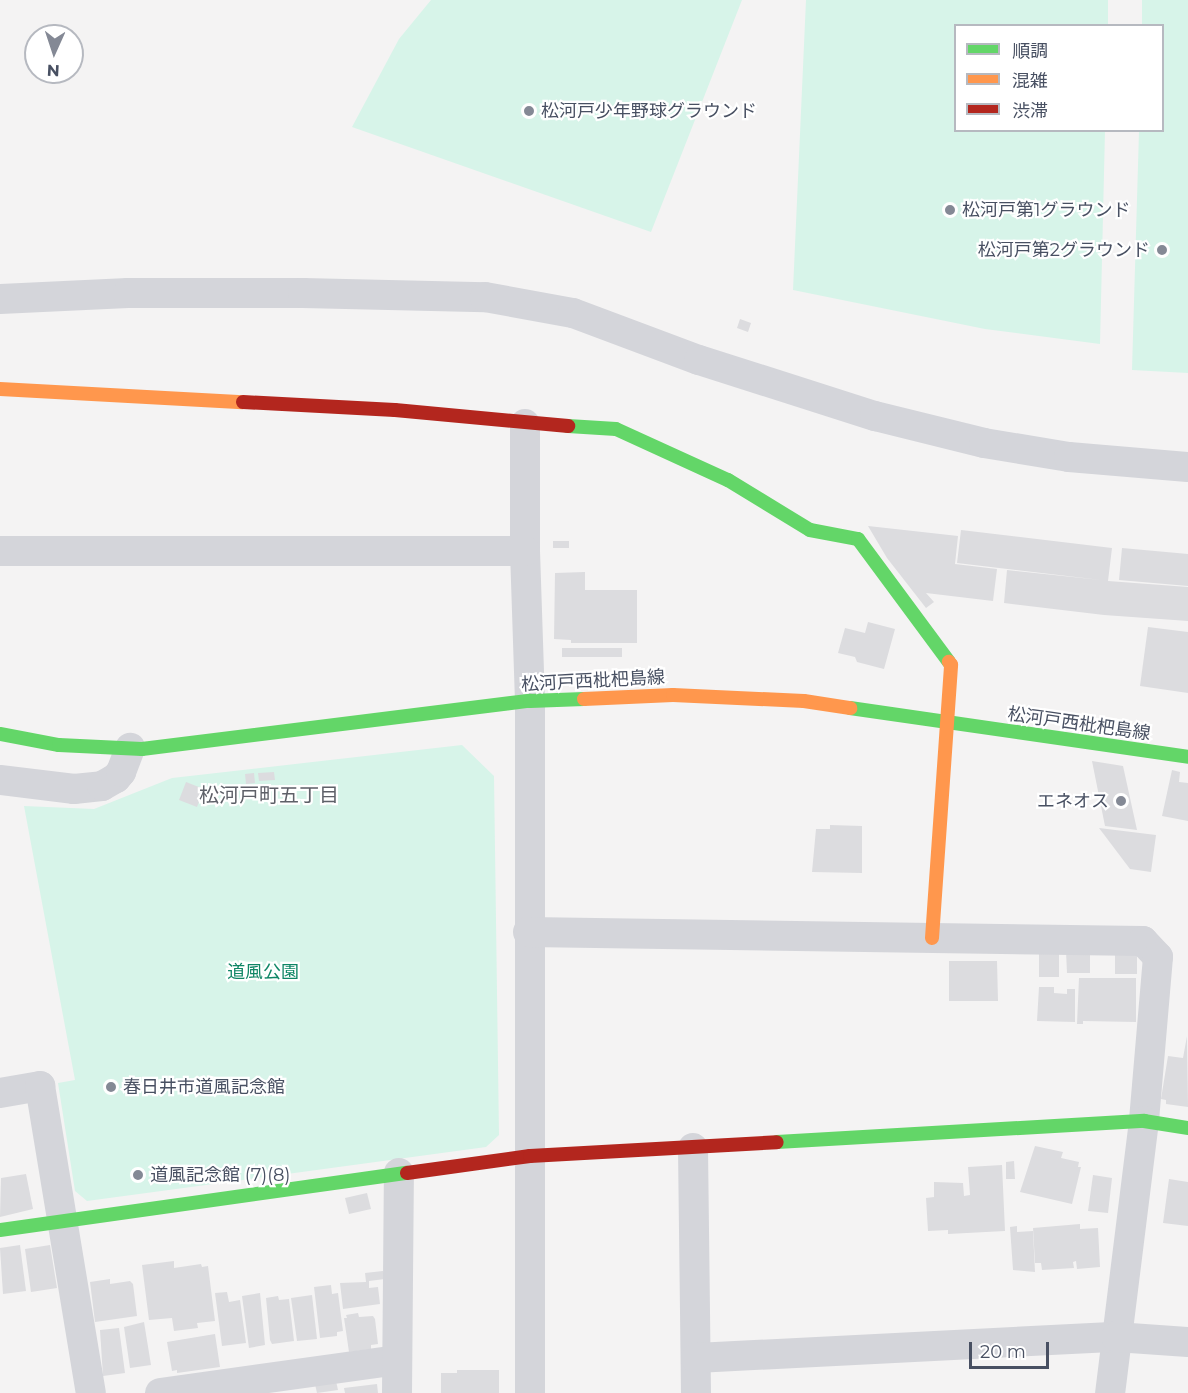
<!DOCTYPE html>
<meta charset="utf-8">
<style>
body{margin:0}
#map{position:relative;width:1188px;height:1393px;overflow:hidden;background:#f4f3f3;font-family:Montserrat,"Noto Sans JP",sans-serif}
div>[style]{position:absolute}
.green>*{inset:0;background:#d7f4e9}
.building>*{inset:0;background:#dcdcdf}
.street>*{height:30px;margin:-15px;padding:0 15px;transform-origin:15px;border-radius:15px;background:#d4d5da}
.fast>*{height:14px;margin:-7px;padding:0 7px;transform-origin:7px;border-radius:7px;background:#63d668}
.slow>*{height:14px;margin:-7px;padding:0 7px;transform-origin:7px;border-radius:7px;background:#ff974d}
.jam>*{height:14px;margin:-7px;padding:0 7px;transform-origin:7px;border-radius:7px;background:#b3261e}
.dots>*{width:16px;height:16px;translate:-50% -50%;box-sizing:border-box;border:3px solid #fff;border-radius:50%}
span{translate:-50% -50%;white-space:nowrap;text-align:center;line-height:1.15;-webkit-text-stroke:4.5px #fff;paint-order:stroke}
.poi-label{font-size:18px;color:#485062}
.left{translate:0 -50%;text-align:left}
.right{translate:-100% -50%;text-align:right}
.street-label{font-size:18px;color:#485062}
.park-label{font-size:18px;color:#108666}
.neighbourhood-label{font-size:20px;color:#5e6068}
.legend{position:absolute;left:954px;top:24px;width:210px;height:108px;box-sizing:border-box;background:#fff;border:2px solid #b6b9c0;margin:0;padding:8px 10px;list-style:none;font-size:18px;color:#485062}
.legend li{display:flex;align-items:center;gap:12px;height:30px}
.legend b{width:30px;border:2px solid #b6b9c0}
.north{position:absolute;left:24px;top:24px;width:60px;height:60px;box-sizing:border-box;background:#fff;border:2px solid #b6b9c0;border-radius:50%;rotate:183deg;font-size:16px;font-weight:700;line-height:24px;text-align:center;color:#485062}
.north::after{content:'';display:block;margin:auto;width:21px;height:27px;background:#848995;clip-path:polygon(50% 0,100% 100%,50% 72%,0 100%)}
.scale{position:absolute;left:969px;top:1342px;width:80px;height:27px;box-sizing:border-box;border:3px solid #485062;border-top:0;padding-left:8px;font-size:18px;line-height:21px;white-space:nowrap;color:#485062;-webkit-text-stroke:4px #fff;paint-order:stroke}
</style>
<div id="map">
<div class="green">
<i style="clip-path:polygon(431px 0,742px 0,651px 232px,352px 127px,399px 39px)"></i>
<i style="clip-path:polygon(806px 0,1108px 0,1108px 25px,956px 26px,956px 130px,1105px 131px,1100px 344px,985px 329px,793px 290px)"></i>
<i style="clip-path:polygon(1142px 0,1188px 0,1188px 373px,1132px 370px,1139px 131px,1162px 130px,1162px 26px,1142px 25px)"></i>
<i style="clip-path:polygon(462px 745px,494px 776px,499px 1135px,486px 1147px,87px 1201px,75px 1191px,58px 1083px,75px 1080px,24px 806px,94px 809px,172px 778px)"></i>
</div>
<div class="building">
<i style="clip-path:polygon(740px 319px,751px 323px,748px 332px,737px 328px)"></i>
<i style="clip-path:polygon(868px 526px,958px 536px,955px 564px,997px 569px,993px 601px,926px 593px,934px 602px,926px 608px,887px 558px)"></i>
<i style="clip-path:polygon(961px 530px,1112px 548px,1108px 581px,1188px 587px,1188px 621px,1104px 615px,1004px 603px,1007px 570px,1101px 580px,957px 563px)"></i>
<i style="clip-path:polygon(553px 541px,569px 541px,569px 548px,553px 548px)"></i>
<i style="clip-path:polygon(1122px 548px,1188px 554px,1188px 586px,1119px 580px)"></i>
<i style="clip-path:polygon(585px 572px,585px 590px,637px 590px,637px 643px,571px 643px,571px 640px,554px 639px,555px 573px)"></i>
<i style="clip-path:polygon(868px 622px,895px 629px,884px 669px,857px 662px,855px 657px,838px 653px,845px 628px,865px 633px)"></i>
<i style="clip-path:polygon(1148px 627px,1188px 632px,1188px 693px,1140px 686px)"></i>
<i style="clip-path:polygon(562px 648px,622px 648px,622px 657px,562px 657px)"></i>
<i style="clip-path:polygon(1092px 761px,1123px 766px,1137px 830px,1105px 826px)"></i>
<i style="clip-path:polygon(1172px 770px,1180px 772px,1179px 782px,1188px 783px,1188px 821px,1162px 816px)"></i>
<i style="clip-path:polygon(274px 772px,275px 780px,259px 781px,258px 773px)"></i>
<i style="clip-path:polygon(254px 773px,255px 783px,246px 784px,245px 774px)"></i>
<i style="clip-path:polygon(186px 782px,204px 789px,197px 807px,179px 800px)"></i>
<i style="clip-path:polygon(830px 825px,862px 826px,862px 873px,812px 872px,816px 829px,830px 829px)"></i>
<i style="clip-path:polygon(1099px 828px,1156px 835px,1151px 872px,1130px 869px)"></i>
<i style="clip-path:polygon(1066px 951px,1090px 951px,1090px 973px,1067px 973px)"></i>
<i style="clip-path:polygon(1115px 951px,1137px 951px,1137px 974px,1115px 974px)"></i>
<i style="clip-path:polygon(1039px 953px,1059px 953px,1059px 977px,1039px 977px)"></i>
<i style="clip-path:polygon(949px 961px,997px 961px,998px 1001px,949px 1001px)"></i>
<i style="clip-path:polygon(1079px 978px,1136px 978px,1136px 1022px,1083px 1021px,1083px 1024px,1077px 1024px)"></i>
<i style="clip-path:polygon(1039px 987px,1054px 987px,1054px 993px,1067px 994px,1067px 989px,1075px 989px,1075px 1022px,1037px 1021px)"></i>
<i style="clip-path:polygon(1187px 1036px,1188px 1107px,1166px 1104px,1166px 1100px,1161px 1099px,1168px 1056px,1183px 1058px)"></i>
<i style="clip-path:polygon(1035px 1146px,1063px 1152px,1061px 1158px,1079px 1162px,1078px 1167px,1081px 1167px,1072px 1204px,1020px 1192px)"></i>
<i style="clip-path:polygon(1014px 1161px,1015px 1179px,1006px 1179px,1006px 1162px)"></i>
<i style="clip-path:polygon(1002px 1165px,1005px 1231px,948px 1234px,948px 1230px,928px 1231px,926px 1198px,934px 1197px,934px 1182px,963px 1183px,964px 1196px,970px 1195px,968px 1167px)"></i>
<i style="clip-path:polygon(26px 1174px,33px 1209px,0 1217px,1px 1178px)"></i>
<i style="clip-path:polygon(1093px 1175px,1112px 1178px,1108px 1213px,1088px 1211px)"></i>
<i style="clip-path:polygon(1169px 1179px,1188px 1182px,1188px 1226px,1163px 1223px)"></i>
<i style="clip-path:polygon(367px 1193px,371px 1209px,349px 1214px,345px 1198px)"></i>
<i style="clip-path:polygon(1080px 1224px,1080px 1229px,1098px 1228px,1100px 1267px,1077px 1269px,1076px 1261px,1073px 1262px,1074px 1268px,1042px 1270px,1041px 1263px,1035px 1263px,1033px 1228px)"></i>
<i style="clip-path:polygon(1017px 1226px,1017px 1232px,1033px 1231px,1035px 1272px,1013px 1270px,1010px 1227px)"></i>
<i style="clip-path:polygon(20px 1245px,26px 1291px,3px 1294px,0 1248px)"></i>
<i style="clip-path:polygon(50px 1245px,57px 1288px,31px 1292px,25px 1249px)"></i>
<i style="clip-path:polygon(174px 1261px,174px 1268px,201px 1264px,202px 1267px,208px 1266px,215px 1321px,197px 1323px,198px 1328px,174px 1331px,172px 1318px,149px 1320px,142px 1265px)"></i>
<i style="clip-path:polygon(383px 1271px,385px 1279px,369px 1281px,369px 1288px,378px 1287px,380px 1304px,343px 1309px,340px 1283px,366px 1282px,365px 1273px)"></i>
<i style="clip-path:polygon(110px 1279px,110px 1284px,130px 1281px,133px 1284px,137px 1316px,95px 1322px,90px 1282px)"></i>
<i style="clip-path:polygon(331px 1285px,332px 1294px,338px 1293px,343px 1331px,337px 1332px,337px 1336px,320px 1338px,314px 1287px)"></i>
<i style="clip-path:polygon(227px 1292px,229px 1302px,240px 1300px,246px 1343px,222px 1346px,215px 1293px)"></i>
<i style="clip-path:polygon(260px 1293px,265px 1345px,249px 1348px,242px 1296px)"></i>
<i style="clip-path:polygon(312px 1295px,317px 1339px,297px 1341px,291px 1298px)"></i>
<i style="clip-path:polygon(278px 1296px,279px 1300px,289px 1299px,294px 1341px,272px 1344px,270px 1340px,266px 1298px)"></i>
<i style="clip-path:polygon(358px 1313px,359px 1317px,373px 1316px,375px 1319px,378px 1344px,371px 1345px,371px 1349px,349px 1352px,344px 1318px,347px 1318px,346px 1315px)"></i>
<i style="clip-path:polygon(144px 1322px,151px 1365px,130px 1368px,124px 1327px)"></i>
<i style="clip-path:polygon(119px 1328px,125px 1373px,103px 1376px,100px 1330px)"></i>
<i style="clip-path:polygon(215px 1334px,220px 1367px,177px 1373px,177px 1370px,172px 1371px,167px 1342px)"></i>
<i style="clip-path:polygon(457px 1370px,499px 1370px,499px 1393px,441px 1393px,441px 1373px,457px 1373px)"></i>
<i style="clip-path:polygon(336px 1381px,338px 1390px,317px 1393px,315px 1384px)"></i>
<i style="clip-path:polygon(377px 1384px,378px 1393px,345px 1393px,344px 1388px)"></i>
</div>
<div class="street">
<i style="left:0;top:299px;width:128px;rotate:-2.7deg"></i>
<i style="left:128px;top:293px;width:175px"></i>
<i style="left:303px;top:293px;width:182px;rotate:1.3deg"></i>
<i style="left:485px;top:297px;width:89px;rotate:10.3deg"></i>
<i style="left:573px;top:313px;width:134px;rotate:20.5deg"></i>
<i style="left:699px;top:360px;width:185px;rotate:17.7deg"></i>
<i style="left:875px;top:416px;width:112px;rotate:13.9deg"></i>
<i style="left:984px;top:443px;width:86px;rotate:9.4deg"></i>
<i style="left:1069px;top:457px;width:119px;rotate:4.8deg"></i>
<i style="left:525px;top:424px;width:127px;rotate:90deg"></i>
<i style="left:525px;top:551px;width:150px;rotate:88.1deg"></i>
<i style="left:530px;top:701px;width:692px;rotate:90deg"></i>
<i style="left:0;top:551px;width:525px"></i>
<i style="left:0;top:780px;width:75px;rotate:6.9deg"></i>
<i style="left:74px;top:789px;width:28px;rotate:-6deg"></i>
<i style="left:102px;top:786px;width:16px;rotate:-30deg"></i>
<i style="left:116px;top:778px;width:8px;rotate:-50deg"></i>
<i style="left:121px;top:772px;width:26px;rotate:-69deg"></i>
<i style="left:528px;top:932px;width:615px;rotate:0.84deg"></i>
<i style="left:1143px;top:941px;width:22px;rotate:47deg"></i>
<i style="left:1158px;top:957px;width:165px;rotate:94.9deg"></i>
<i style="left:1144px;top:1121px;width:274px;rotate:97.1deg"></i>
<i style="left:0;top:1093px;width:41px;rotate:-9.9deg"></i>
<i style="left:40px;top:1086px;width:311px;rotate:80.6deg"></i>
<i style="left:693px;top:1148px;width:245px;rotate:89.3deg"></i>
<i style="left:696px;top:1358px;width:421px;rotate:-2.9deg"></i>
<i style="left:1116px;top:1337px;width:72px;rotate:4deg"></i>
<i style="left:160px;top:1393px;width:239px;rotate:-7.9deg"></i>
<i style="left:397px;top:1393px;width:220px;rotate:-89.5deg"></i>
</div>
<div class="fast">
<i style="left:568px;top:426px;width:48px;rotate:3.6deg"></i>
<i style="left:616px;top:429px;width:123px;rotate:24.5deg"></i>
<i style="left:728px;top:480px;width:96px;rotate:31.4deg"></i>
<i style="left:810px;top:530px;width:49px;rotate:10.6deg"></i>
<i style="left:858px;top:539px;width:153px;rotate:53.5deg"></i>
<i style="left:850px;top:708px;width:342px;rotate:8.2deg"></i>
<i style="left:0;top:734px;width:60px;rotate:10.6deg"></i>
<i style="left:59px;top:745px;width:83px;rotate:2.8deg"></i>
<i style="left:142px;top:749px;width:391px;rotate:-7.1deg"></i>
<i style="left:530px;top:701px;width:54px;rotate:-2.1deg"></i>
<i style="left:777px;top:1142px;width:368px;rotate:-3.3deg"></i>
<i style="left:1144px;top:1121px;width:45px;rotate:9deg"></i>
<i style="left:0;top:1230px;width:411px;rotate:-8deg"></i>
</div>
<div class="slow">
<i style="left:0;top:389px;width:243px;rotate:3.1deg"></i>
<i style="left:584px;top:699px;width:89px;rotate:-2.6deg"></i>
<i style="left:673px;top:695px;width:131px;rotate:2.6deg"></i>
<i style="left:804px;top:701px;width:47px;rotate:8.7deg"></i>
<i style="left:932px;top:938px;width:274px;rotate:-86deg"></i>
<i style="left:951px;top:665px;width:4px;rotate:-124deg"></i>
</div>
<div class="jam">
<i style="left:243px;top:402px;width:152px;rotate:3deg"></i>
<i style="left:395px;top:410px;width:174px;rotate:5.3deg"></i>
<i style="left:407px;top:1173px;width:124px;rotate:-7.9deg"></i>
<i style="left:530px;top:1156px;width:247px;rotate:-3.2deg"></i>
</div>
<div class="dots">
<i style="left:529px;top:111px;background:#848995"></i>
<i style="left:950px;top:210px;background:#848995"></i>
<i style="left:1162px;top:250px;background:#848995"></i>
<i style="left:1121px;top:801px;background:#848995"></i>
<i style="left:111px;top:1087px;background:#848995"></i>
<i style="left:138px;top:1175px;background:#848995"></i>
</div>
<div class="poi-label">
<span class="left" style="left:541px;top:111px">松河戸少年野球グラウンド</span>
<span class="left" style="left:962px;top:210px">松河戸第1グラウンド</span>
<span class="right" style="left:1150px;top:250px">松河戸第2グラウンド</span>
<span class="right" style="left:1109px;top:801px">エネオス</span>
<span class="left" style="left:123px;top:1087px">春日井市道風記念館</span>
<span class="left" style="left:150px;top:1175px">道風記念館 (7)(8)</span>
</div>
<div class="street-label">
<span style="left:593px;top:681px;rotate:-3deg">松河戸西枇杷島線</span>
<span style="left:1079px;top:724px;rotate:8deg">松河戸西枇杷島線</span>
</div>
<div class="park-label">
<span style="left:263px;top:972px">道風公園</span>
</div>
<div class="neighbourhood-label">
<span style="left:269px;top:795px">松河戸町五丁目</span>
</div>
<ul class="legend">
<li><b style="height:8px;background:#63d668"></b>順調</li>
<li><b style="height:8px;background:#ff974d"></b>混雑</li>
<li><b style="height:8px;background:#b3261e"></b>渋滞</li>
</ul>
<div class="north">N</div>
<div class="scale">20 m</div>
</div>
